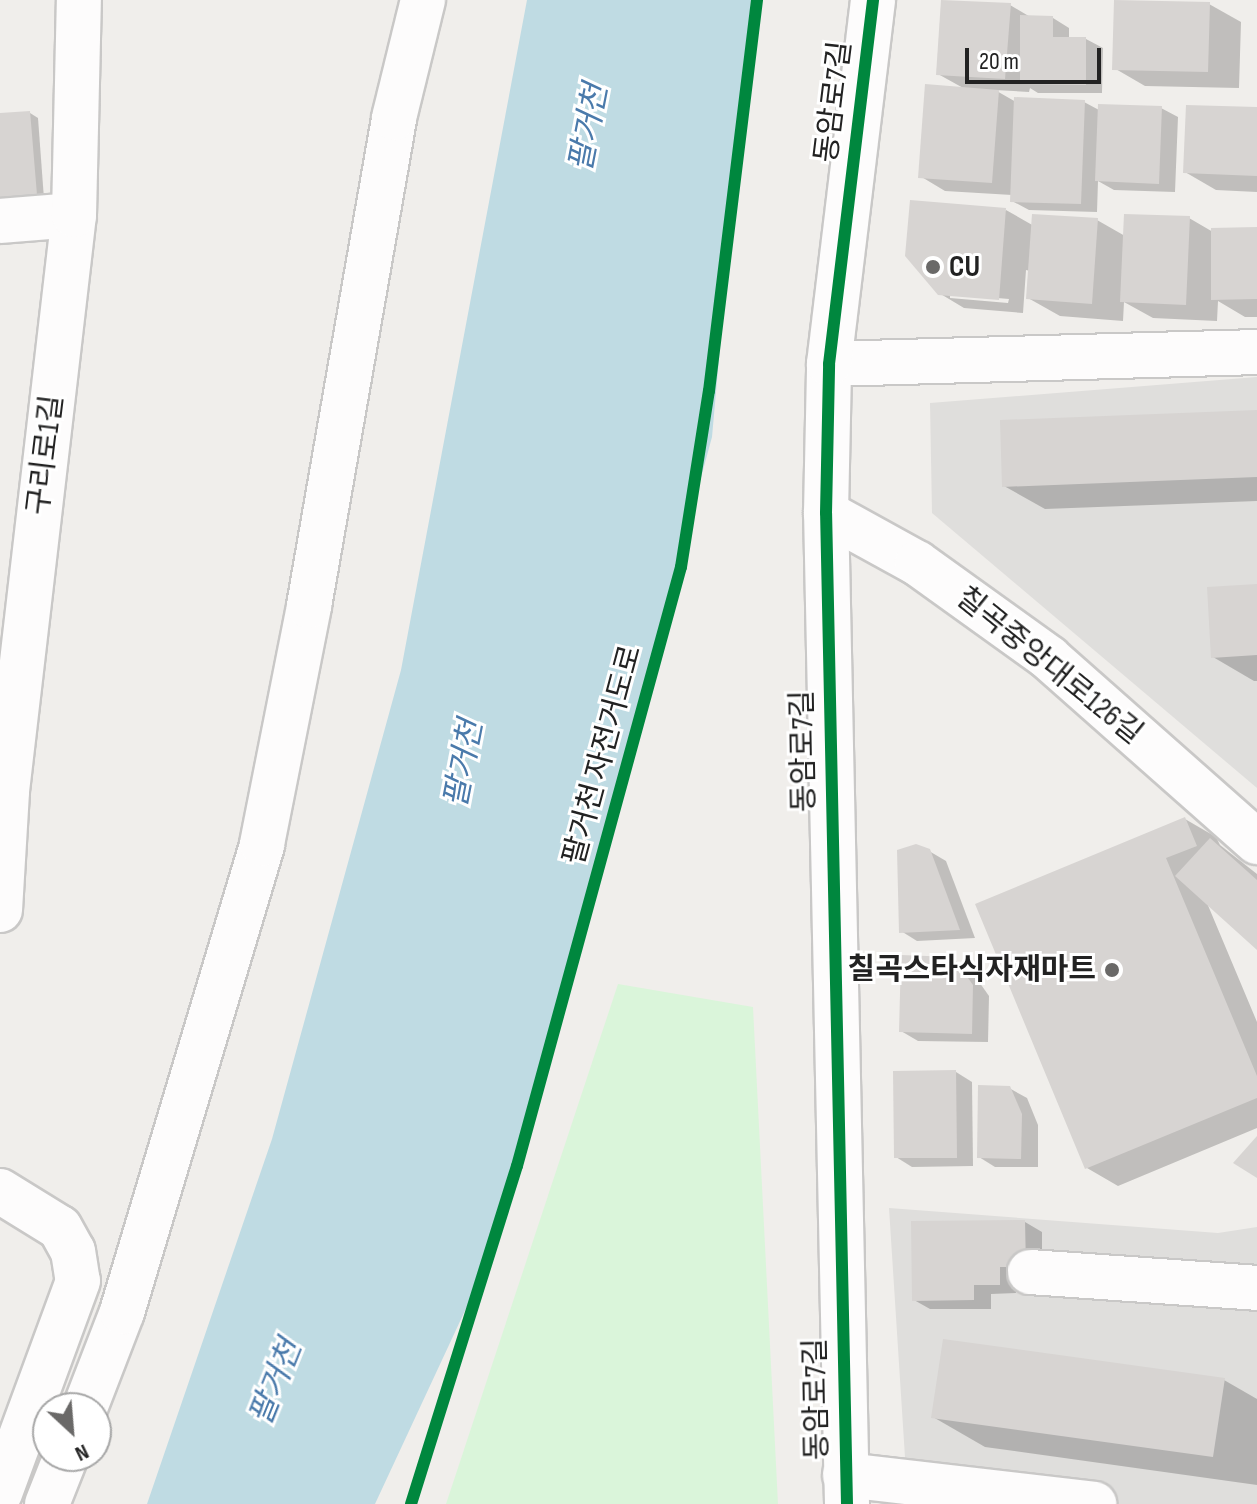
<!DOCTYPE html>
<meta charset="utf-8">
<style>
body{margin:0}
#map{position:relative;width:1257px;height:1504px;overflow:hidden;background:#f0eeeb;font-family:"Sofia Sans Condensed","Noto Sans KR",sans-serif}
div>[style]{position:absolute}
.residential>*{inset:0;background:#dfdedc}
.park>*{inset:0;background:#daf5da}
.water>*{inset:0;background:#bfdbe3}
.shadow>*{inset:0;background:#0003}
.building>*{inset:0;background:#d7d4d2}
.roads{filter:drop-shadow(2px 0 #c9c8c7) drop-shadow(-2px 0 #c9c8c7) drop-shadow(0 2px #c9c8c7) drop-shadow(0 -2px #c9c8c7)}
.minor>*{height:44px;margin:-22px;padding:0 22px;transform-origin:22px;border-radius:22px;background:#fdfcfc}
.cycleway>*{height:12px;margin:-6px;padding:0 6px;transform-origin:6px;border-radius:6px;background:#00873e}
.dots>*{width:22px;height:22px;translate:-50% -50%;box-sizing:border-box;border:4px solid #fff;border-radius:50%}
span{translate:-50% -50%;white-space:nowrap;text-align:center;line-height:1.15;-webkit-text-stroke:6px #fff;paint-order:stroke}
.street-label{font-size:30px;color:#222}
.poi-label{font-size:30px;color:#222;font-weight:700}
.left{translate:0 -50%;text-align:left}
.right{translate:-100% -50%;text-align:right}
.water-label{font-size:32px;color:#4a7aab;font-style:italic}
.north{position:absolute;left:32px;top:1392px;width:80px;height:80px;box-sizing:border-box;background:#fff;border:2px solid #a7a7a7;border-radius:50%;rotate:154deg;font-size:22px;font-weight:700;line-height:32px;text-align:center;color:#222}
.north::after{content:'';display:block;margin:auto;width:28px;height:36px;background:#6a6968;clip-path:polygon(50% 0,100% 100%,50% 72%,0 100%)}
.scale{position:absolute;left:965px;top:48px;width:136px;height:36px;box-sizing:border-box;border:4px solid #222;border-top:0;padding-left:10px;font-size:24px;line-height:28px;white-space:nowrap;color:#222;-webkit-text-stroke:6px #fff;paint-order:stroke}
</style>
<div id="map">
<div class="residential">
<i style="clip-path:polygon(1257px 377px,1257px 788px,932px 513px,930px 403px)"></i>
<i style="clip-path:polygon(889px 1208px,1218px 1233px,1257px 1227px,1257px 1504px,908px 1504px)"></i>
</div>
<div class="park">
<i style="clip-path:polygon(618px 984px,753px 1007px,778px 1504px,446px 1504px)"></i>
</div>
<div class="water">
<i style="clip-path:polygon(527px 0,751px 0,712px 437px,489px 1259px,375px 1504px,147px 1504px,272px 1139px,401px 670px)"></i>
</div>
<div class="shadow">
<i style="clip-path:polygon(1209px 4px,1241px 22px,1239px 88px,1145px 86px,1114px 68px)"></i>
<i style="clip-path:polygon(1010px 5px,1032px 18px,1053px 18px,1069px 28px,1069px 39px,1086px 39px,1103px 48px,1102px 93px,1038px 93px,1030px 88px,1029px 92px,995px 90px,1016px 102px,1084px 102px,1099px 110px,1161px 108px,1178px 117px,1175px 192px,1114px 190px,1098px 181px,1097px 212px,1029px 210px,1012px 201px,1012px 195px,945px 191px,920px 176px,965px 89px,938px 74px)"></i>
<i style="clip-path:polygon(1257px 109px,1257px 192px,1216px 190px,1185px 172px)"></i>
<i style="clip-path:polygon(30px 113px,38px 118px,44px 199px,0 202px,0 115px)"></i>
<i style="clip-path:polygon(evenodd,1006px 210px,1034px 226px,1097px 220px,1125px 236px,1189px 218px,1213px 232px,1257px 229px,1257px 317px,1245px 317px,1218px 301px,1217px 321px,1153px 318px,1124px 302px,1123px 321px,1060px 316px,1028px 298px,1030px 271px,1026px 270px,1023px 313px,964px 308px,939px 293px,1006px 210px,950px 294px,1009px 299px,1008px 303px,950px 298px,950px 294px)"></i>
<i style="clip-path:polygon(1257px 412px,1257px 501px,1045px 509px,1004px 486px)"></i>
<i style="clip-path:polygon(1257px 586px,1257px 681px,1254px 681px,1213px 657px)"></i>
<i style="clip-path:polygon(1185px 819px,1216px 837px,1220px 845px,1257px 874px,1257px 948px,1207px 903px,1257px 1022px,1257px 1128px,1118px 1186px,1087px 1168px,978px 905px)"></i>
<i style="clip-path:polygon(929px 851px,946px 861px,975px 938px,917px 941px,901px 931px)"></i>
<i style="clip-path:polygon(952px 959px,970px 969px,989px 996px,988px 1042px,918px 1041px,901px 1031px)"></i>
<i style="clip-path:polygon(956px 1072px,972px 1082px,973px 1166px,912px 1167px,896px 1157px)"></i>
<i style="clip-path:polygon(1009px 1088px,1027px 1098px,1038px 1125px,1038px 1167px,995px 1167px,979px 1157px)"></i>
<i style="clip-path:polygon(1025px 1222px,1042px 1232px,1042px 1275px,1016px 1275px,1016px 1293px,991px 1294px,991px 1309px,930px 1309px,914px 1300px)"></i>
<i style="clip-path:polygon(1224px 1380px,1257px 1399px,1257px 1485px,985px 1447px,933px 1417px)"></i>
</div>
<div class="building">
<i style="clip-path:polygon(941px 0,1011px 3px,1005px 79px,936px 75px)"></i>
<i style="clip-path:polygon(1114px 0,1210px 2px,1208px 72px,1112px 70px)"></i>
<i style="clip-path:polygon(1020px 15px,1053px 16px,1053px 37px,1086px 37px,1086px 85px,1020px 84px)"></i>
<i style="clip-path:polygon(925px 84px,999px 90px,992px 183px,918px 178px)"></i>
<i style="clip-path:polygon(1014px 97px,1085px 100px,1081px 204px,1010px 202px)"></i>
<i style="clip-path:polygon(1098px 104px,1162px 106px,1159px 184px,1095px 181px)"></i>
<i style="clip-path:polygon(1186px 105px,1257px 107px,1257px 176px,1183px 173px)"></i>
<i style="clip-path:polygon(30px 111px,37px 195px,0 198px,0 113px)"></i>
<i style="clip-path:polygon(910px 200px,1006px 208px,999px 300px,938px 295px,905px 256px)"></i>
<i style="clip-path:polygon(1032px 214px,1098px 218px,1092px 304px,1026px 299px)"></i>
<i style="clip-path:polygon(1124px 214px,1190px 216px,1186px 305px,1120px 302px)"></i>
<i style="clip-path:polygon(1257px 227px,1257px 299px,1211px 300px,1211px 228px)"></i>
<i style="clip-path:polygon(1257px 410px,1257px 477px,1002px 487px,1000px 420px)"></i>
<i style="clip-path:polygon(1257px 584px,1257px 655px,1211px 658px,1207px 587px)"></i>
<i style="clip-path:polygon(1185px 817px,1197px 846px,1166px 858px,1257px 1076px,1257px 1098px,1085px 1169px,975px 904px)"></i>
<i style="clip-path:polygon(1210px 838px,1257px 880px,1257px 950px,1175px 876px)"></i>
<i style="clip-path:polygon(916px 844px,930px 849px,960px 930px,899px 933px,897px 850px)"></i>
<i style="clip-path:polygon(901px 955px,953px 957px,973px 985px,972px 1034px,899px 1032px)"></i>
<i style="clip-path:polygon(956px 1070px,957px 1158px,894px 1158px,893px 1071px)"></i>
<i style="clip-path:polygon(978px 1085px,1010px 1086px,1022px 1114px,1021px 1159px,977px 1158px)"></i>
<i style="clip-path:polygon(1257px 1136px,1257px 1178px,1233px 1163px)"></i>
<i style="clip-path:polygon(1025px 1220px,1026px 1267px,1000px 1267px,1000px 1285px,974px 1285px,974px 1300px,912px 1301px,911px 1221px)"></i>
<i style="clip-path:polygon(943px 1339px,1225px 1378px,1213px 1457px,931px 1418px)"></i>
</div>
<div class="roads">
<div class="minor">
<i style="left:0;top:221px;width:74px;rotate:-4.6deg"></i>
<i style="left:829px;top:364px;width:428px;rotate:-1.6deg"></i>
<i style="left:826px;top:513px;width:104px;rotate:28.8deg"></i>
<i style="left:917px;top:563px;width:163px;rotate:35.7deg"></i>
<i style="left:1049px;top:658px;width:278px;rotate:41.5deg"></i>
<i style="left:0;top:910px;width:119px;rotate:-86.6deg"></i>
<i style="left:7px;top:791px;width:580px;rotate:-83.37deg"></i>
<i style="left:74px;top:215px;width:215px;rotate:-88.7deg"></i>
<i style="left:0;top:1191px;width:70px;rotate:31.7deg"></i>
<i style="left:60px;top:1228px;width:26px;rotate:61deg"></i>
<i style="left:73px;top:1251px;width:30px;rotate:81deg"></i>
<i style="left:78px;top:1281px;width:226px;rotate:110.2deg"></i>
<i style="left:1030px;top:1272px;width:228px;rotate:4deg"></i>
<i style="left:85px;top:1408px;width:103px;rotate:-68.9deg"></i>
<i style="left:122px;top:1312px;width:488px;rotate:-73.3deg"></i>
<i style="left:262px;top:844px;width:243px;rotate:-78.8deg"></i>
<i style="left:309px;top:606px;width:495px;rotate:-80.1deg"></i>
<i style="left:394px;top:118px;width:122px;rotate:-76.2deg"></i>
<i style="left:845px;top:1475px;width:251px;rotate:6.6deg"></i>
<i style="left:47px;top:1504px;width:52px;rotate:-68.4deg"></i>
<i style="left:847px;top:1504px;width:991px;rotate:-91.21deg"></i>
<i style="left:826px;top:513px;width:149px;rotate:-88.8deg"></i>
<i style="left:829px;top:364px;width:367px;rotate:-83.1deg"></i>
</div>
</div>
<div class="cycleway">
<i style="left:411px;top:1504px;width:354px;rotate:-72.6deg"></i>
<i style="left:517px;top:1166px;width:621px;rotate:-74.69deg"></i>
<i style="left:681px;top:567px;width:178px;rotate:-81deg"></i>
<i style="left:709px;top:391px;width:394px;rotate:-83deg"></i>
<i style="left:847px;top:1504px;width:991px;rotate:-91.21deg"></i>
<i style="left:826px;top:513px;width:149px;rotate:-88.8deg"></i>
<i style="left:829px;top:364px;width:367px;rotate:-83.1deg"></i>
</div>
<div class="dots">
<i style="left:933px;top:267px;background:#6a6968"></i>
<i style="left:1112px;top:970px;background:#6a6968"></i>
</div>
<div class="street-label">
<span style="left:834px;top:102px;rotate:-83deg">동암로7길</span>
<span style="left:46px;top:455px;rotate:-83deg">구리로1길</span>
<span style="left:1049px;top:666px;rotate:39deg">칠곡중앙대로126길</span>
<span style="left:804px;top:751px;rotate:-91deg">동암로7길</span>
<span style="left:603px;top:755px;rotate:-75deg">팔거천 자전거도로</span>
<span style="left:817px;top:1399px;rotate:-91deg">동암로7길</span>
</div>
<div class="poi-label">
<span class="left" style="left:949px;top:267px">CU</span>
<span class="right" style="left:1096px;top:970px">칠곡스타식자재마트</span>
</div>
<div class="water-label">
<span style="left:590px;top:128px;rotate:-79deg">팔거천</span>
<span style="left:465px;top:764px;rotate:-79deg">팔거천</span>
<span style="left:277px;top:1383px;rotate:-68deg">팔거천</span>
</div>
<div class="north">N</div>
<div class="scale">20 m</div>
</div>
